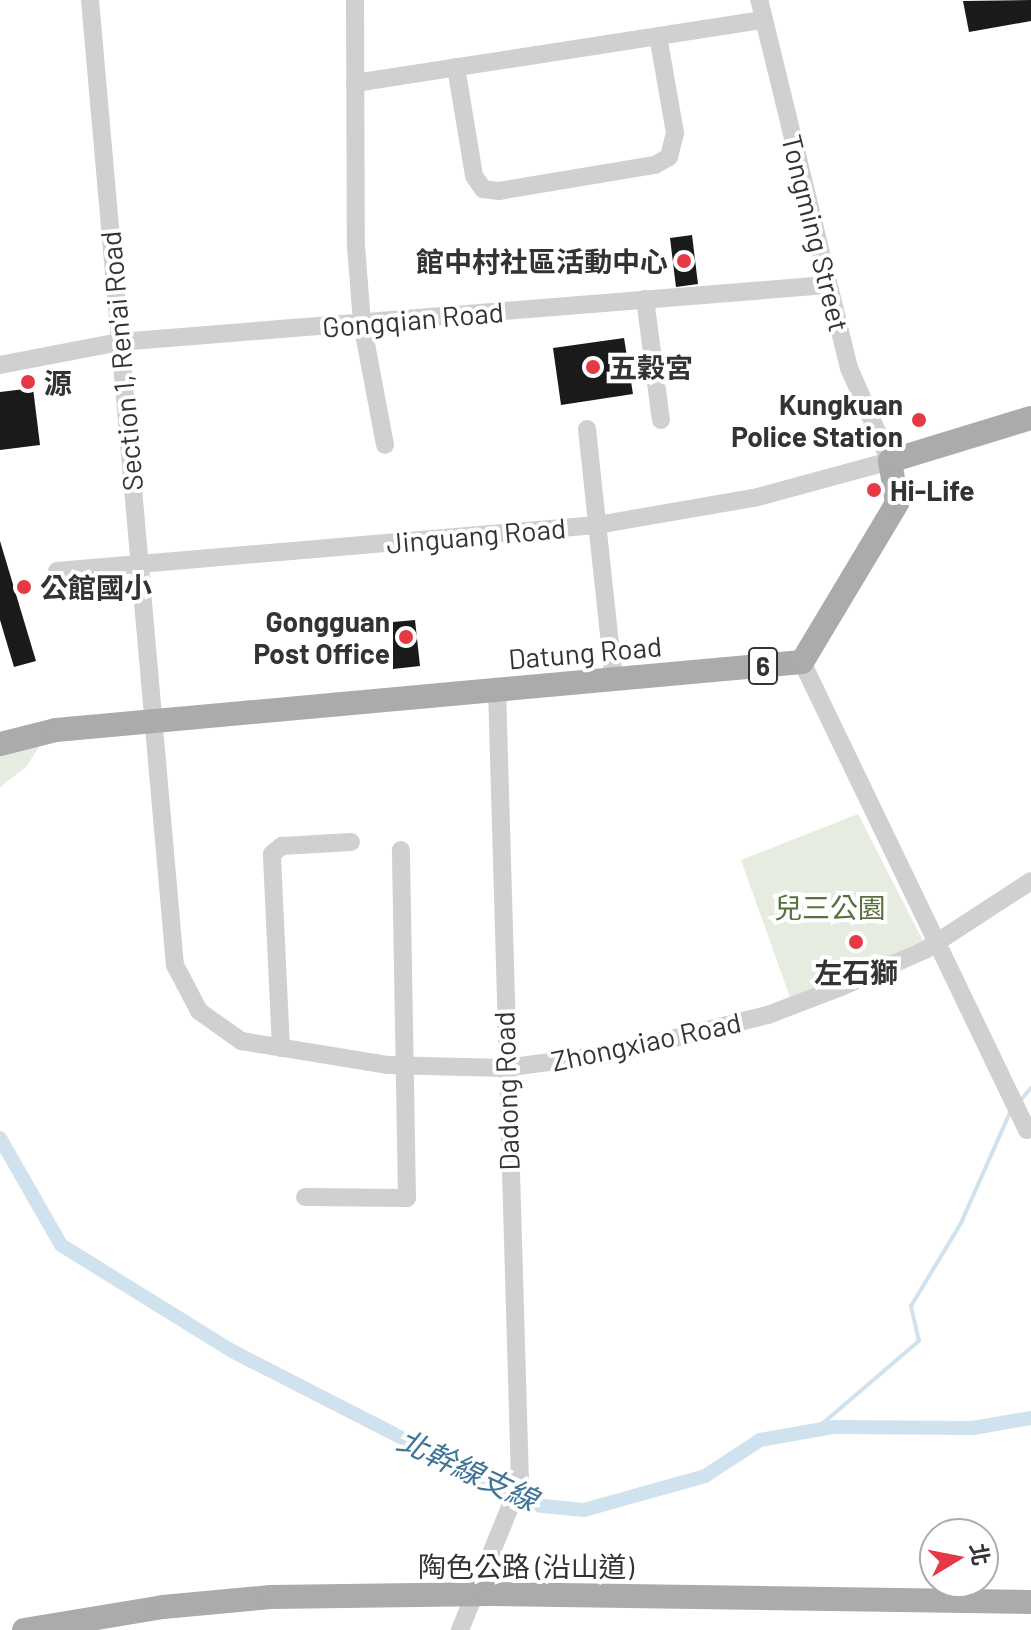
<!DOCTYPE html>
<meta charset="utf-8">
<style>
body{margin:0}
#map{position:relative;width:1031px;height:1630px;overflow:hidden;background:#fff;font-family:Barlow,"Noto Sans TC",sans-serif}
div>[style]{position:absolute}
.green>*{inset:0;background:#e6ecdf}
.stream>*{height:4px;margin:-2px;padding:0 2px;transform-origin:2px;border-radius:2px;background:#cfe2ee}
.canal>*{height:14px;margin:-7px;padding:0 7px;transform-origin:7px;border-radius:7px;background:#cfe2ee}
.building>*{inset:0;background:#1a1a1a}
.minor>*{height:18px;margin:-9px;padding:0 9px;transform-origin:9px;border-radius:9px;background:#d0d0d0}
.major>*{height:24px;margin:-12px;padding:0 12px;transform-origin:12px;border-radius:12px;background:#ababab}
.dots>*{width:22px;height:22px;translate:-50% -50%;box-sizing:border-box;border:4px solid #fff;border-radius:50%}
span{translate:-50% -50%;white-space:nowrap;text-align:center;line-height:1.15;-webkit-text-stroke:8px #fff;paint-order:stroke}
.shield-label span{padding:2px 6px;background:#fff;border:2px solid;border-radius:6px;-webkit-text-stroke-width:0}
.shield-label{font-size:26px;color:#333;font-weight:700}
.street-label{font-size:28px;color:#333}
.poi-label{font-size:28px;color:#333;font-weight:700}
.right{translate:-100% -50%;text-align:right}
.left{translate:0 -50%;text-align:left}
.park-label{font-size:28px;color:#56703f}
.water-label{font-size:30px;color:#3f7597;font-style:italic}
.north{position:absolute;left:919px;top:1518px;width:80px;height:80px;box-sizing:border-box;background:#fff;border:2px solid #adadad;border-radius:50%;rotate:80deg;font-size:22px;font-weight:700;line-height:32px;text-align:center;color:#333}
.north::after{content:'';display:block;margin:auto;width:28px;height:36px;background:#e63946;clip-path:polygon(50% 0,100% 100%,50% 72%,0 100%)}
</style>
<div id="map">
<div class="green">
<i style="clip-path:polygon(39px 747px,26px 767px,0 787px,0 754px)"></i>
<i style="clip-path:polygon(858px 814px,923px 941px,791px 1000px,741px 860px)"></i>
</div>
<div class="stream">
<i style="left:1020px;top:1101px;width:17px;rotate:-50deg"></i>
<i style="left:815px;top:1430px;width:137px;rotate:-40.6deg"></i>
<i style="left:919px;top:1341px;width:36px;rotate:-103deg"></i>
<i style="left:911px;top:1306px;width:97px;rotate:-58.9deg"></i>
<i style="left:961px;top:1223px;width:124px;rotate:-66.1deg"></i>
</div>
<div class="canal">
<i style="left:0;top:1138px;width:123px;rotate:60.3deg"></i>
<i style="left:61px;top:1245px;width:201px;rotate:31.8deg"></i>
<i style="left:232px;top:1351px;width:338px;rotate:27.1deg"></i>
<i style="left:533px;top:1505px;width:51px;rotate:5.6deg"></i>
<i style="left:584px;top:1510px;width:126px;rotate:-15.7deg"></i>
<i style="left:705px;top:1476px;width:66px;rotate:-33.2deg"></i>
<i style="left:760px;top:1440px;width:74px;rotate:-10.1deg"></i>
<i style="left:833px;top:1427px;width:140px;rotate:0.4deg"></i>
<i style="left:973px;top:1428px;width:59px;rotate:-9.8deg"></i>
</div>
<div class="building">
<i style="clip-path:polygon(1031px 0,1031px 21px,969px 32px,963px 1px)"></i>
<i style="clip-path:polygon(692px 235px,698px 284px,676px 287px,670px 238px)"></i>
<i style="clip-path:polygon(624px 338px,633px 394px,561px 405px,553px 348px)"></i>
<i style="clip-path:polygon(33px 388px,40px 445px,0 450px,0 392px)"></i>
<i style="clip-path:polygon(0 541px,36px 661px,14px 667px,0 620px)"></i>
<i style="clip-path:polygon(415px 620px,420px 666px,393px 669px,393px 622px)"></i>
</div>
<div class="minor">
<i style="left:90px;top:0;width:969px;rotate:84.97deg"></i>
<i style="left:175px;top:965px;width:52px;rotate:62.4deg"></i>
<i style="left:199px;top:1011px;width:52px;rotate:35.5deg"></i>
<i style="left:241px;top:1041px;width:148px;rotate:9.3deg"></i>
<i style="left:387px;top:1065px;width:117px;rotate:1.5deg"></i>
<i style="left:504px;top:1068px;width:107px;rotate:-7.5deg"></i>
<i style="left:610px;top:1054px;width:163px;rotate:-13.9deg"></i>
<i style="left:768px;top:1015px;width:78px;rotate:-21deg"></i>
<i style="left:841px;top:987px;width:92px;rotate:-23.8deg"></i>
<i style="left:925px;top:950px;width:126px;rotate:-33.1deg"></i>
<i style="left:355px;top:0;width:246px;rotate:89.8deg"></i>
<i style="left:356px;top:246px;width:77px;rotate:85.5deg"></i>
<i style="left:362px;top:323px;width:124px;rotate:79.3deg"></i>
<i style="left:456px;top:67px;width:110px;rotate:80.6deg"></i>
<i style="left:474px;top:176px;width:16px;rotate:55deg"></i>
<i style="left:483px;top:189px;width:16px;rotate:7deg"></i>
<i style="left:499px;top:191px;width:158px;rotate:-9.5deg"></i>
<i style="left:655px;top:165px;width:16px;rotate:-30deg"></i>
<i style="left:669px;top:157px;width:25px;rotate:-76deg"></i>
<i style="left:675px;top:133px;width:98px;rotate:-99.9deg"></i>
<i style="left:355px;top:83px;width:414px;rotate:-8.8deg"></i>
<i style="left:645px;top:299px;width:122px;rotate:82.5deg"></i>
<i style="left:0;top:365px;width:121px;rotate:-10.9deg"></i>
<i style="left:119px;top:342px;width:710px;rotate:-4.6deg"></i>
<i style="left:587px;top:429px;width:252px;rotate:83.9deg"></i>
<i style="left:57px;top:571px;width:542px;rotate:-4.87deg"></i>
<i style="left:597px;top:525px;width:159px;rotate:-9.8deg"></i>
<i style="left:754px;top:498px;width:141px;rotate:-15.2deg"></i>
<i style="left:890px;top:461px;width:102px;rotate:-113.8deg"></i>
<i style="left:849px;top:368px;width:379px;rotate:-103.7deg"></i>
<i style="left:802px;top:662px;width:519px;rotate:64.32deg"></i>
<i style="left:1027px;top:1130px;width:4px;rotate:-27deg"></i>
<i style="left:281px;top:1048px;width:194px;rotate:-92.7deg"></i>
<i style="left:272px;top:854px;width:13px;rotate:-39deg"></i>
<i style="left:282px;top:846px;width:69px;rotate:-3.3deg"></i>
<i style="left:305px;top:1197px;width:102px;rotate:0.6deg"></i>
<i style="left:407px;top:1198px;width:348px;rotate:-91deg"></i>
<i style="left:460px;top:1630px;width:160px;rotate:-67.9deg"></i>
<i style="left:520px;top:1482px;width:792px;rotate:-91.66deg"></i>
</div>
<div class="major">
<i style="left:0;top:744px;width:58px;rotate:-14deg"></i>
<i style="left:56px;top:730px;width:749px;rotate:-5.21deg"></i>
<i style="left:802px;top:662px;width:185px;rotate:-59.1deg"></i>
<i style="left:897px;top:503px;width:43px;rotate:-99.5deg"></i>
<i style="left:890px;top:461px;width:147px;rotate:-17deg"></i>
<i style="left:24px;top:1630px;width:141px;rotate:-9.4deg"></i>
<i style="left:163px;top:1607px;width:108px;rotate:-5.3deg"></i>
<i style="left:271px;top:1597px;width:220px;rotate:-0.8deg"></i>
<i style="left:491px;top:1594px;width:540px;rotate:0.85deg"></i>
</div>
<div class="dots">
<i style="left:684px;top:261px;background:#e63946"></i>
<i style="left:593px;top:367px;background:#e63946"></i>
<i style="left:28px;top:382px;background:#e63946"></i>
<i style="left:919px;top:420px;background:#e63946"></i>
<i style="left:874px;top:490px;background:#e63946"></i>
<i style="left:24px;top:587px;background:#e63946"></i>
<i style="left:406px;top:637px;background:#e63946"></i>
<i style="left:856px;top:942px;background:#e63946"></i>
</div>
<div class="shield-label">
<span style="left:763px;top:666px">6</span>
</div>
<div class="street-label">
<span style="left:816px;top:233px;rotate:76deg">Tongming Street</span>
<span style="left:413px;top:319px;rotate:-5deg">Gongqian Road</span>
<span style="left:121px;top:361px;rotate:-95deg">Section 1, Ren'ai Road</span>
<span style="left:476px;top:535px;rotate:-5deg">Jinguang Road</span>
<span style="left:585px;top:652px;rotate:-5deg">Datung Road</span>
<span style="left:646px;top:1041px;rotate:-12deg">Zhongxiao Road</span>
<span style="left:506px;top:1091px;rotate:-92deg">Dadong Road</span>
<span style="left:526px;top:1566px">陶色公路 (沿山道)</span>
</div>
<div class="poi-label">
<span class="right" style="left:668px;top:261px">館中村社區活動中心</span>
<span class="left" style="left:609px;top:367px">五穀宮</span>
<span class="left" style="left:44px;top:382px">源</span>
<span class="right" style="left:903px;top:420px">Kungkuan<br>Police Station</span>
<span class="left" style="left:890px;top:490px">Hi-Life</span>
<span class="left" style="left:40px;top:587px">公館國小</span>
<span class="right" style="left:390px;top:637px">Gongguan<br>Post Office</span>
<span style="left:856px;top:972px">左石獅</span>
</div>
<div class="park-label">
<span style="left:830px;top:907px">兒三公園</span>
</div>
<div class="water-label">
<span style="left:468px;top:1469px;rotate:25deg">北幹線支線</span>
</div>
<div class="north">北</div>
</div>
